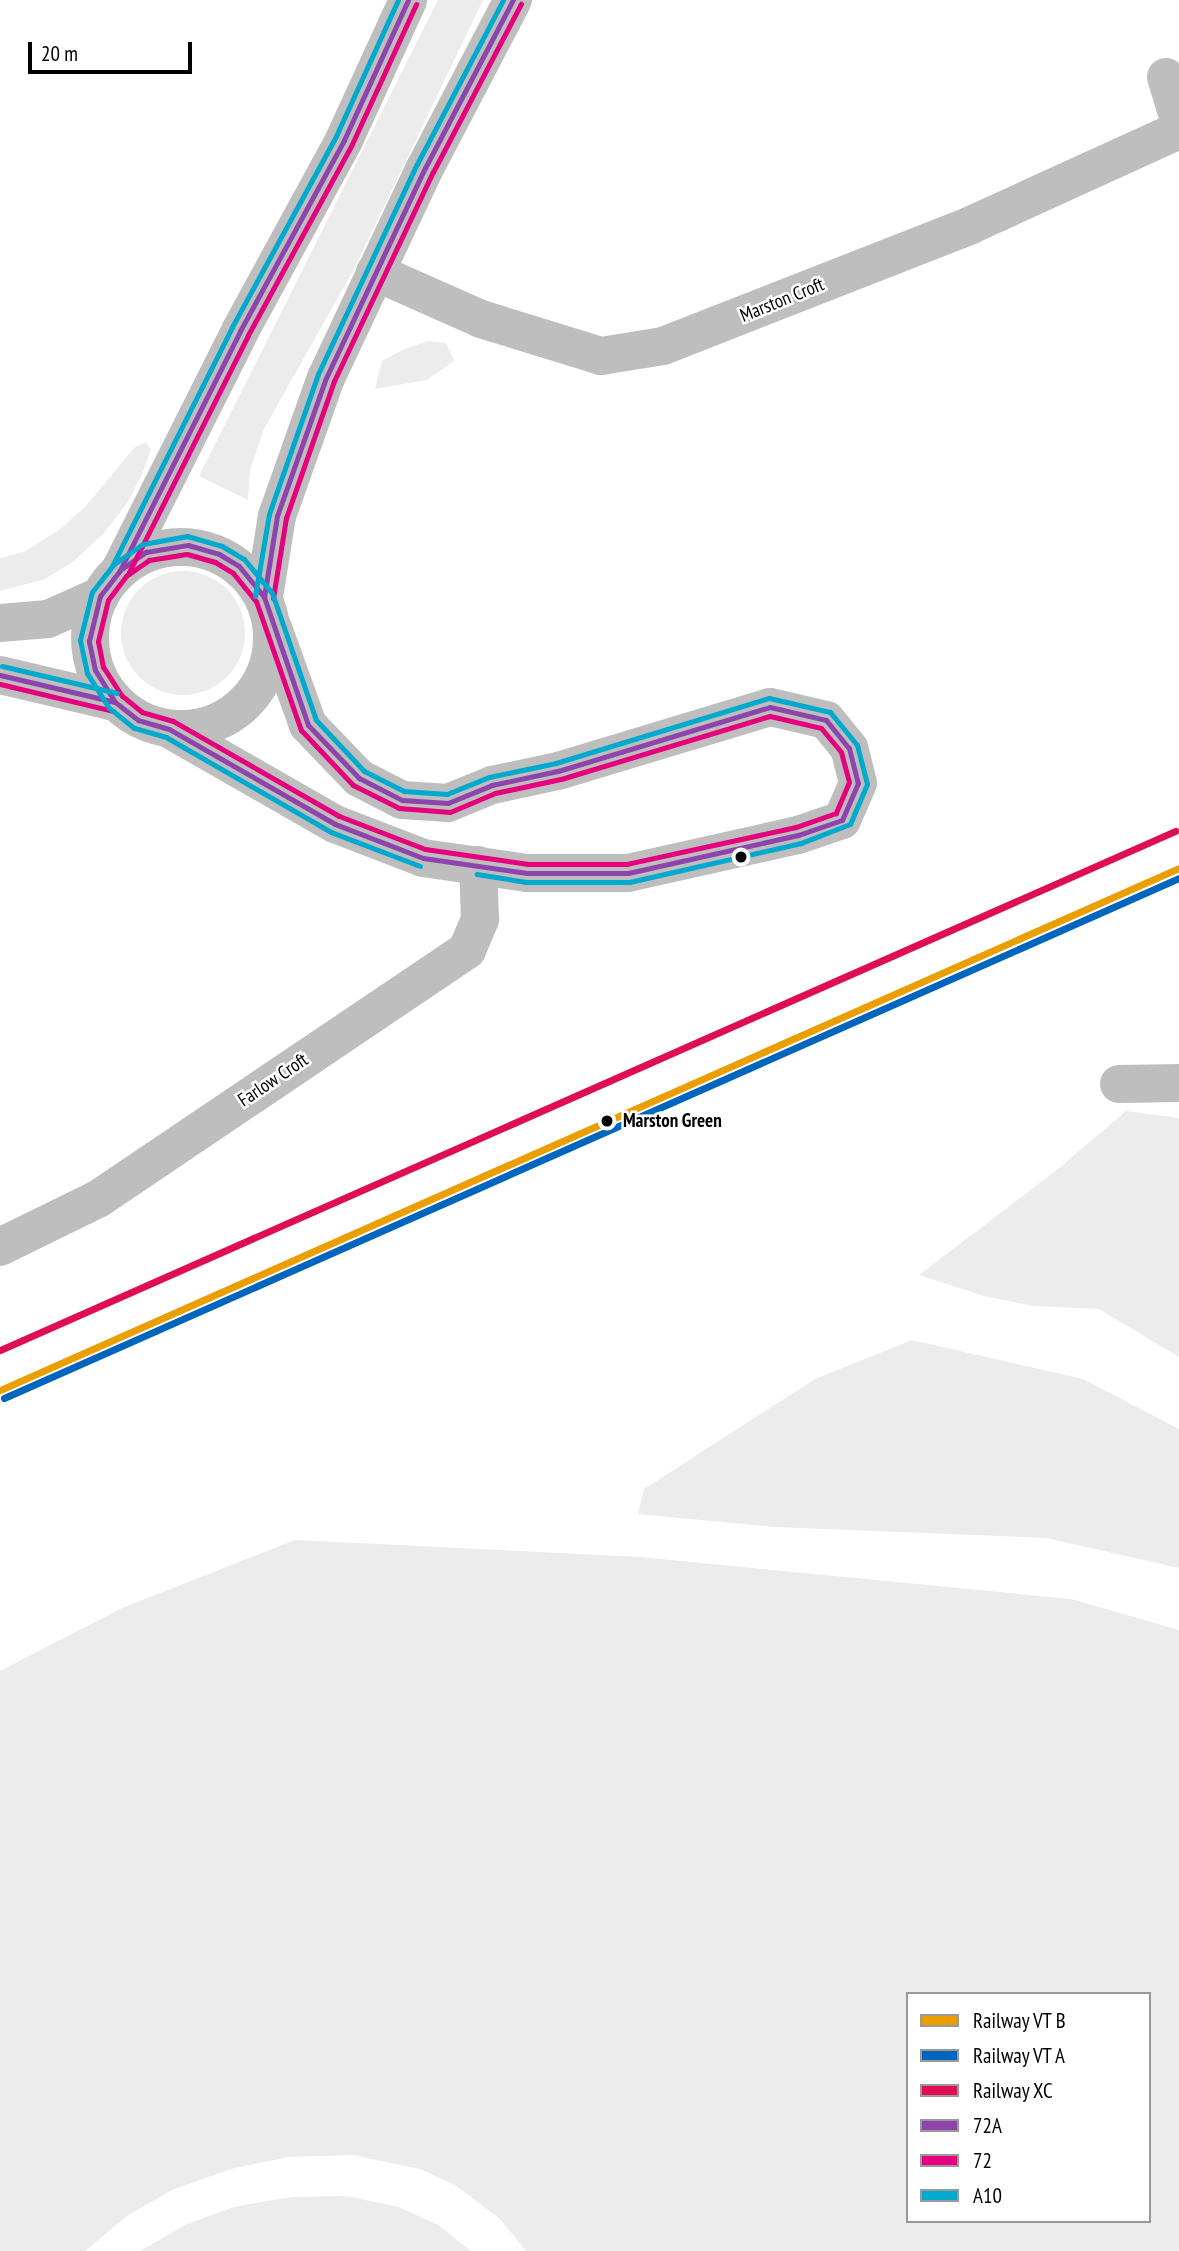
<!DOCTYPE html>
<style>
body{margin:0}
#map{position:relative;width:1179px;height:2251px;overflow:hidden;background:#fff;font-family:"PT Sans Narrow",sans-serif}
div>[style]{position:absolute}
.green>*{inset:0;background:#ececec}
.round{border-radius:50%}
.minor>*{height:38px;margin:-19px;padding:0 19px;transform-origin:19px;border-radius:19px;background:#bebebe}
.tertiary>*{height:38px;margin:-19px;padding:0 19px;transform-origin:19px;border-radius:19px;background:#bebebe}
.tertiary>.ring{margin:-19px;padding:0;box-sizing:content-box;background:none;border:38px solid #bebebe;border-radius:50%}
.bus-1>*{height:5px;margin:-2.5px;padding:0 2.5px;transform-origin:2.5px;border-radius:2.5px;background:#8e44ad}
.bus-2>*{height:5px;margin:-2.5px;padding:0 2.5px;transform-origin:2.5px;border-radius:2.5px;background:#e5007d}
.bus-3>*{height:5px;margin:-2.5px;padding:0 2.5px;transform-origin:2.5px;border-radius:2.5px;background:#00a9ce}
.rail-1>*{height:7px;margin:-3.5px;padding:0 3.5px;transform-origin:3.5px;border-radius:3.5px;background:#eb9e00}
.rail-2>*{height:7px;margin:-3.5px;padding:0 3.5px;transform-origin:3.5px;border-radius:3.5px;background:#0065bd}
.rail-3>*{height:7px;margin:-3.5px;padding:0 3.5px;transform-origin:3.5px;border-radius:3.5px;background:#df0d52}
.dots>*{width:19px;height:19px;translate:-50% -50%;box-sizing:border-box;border:4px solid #fff;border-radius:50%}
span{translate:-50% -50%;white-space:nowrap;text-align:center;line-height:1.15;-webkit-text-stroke:5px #fff;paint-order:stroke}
.street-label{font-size:19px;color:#000}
.stop-label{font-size:19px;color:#000;font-weight:700}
.left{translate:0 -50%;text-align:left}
.legend{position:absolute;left:906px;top:1992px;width:245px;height:231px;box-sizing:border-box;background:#fff;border:2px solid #999;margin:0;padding:9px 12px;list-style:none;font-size:21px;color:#000}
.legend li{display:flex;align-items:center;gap:14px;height:35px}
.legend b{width:35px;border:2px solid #999}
.scale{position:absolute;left:28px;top:42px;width:164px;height:32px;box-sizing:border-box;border:4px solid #000;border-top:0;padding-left:9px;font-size:21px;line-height:24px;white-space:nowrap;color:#000;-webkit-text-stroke:5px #fff;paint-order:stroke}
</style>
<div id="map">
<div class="green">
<i style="clip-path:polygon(438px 0,483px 0,354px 269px,264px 429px,250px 470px,248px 500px,199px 476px)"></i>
<i style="clip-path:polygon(428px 341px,446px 343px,454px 361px,427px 380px,375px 389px,382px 361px,404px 349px)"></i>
<i style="clip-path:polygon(146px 442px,151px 450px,143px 472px,128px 502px,103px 534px,74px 561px,45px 579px,0 591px,0 558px,24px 552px,59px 530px,86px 506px,135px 447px)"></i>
<i class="round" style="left:121px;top:571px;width:124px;height:124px"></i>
<i style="clip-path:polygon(1126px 1111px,1179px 1118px,1179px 1357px,1099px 1309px,1034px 1306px,984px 1296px,919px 1275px,1058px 1169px)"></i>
<i style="clip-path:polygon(912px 1340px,1083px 1379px,1179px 1429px,1179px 1568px,1046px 1538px,775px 1527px,638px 1514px,644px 1489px,815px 1379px)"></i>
<i style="clip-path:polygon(evenodd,295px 1540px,640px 1557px,1071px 1599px,1179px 1630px,1179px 2251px,526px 2251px,500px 2219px,455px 2185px,420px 2169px,353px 2155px,289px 2157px,231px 2169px,174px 2189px,128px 2215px,85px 2251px,0 2251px,0 1671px,122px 1608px,295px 1540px,908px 1994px,1149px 1994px,1149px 2221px,908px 2221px,908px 1994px)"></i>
<i style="clip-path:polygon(346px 2196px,399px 2207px,438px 2225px,471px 2251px,140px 2251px,187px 2224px,237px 2206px,292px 2197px)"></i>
</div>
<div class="minor">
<i style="left:1166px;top:77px;width:45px;rotate:73.2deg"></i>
<i style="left:375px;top:272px;width:116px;rotate:23.9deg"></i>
<i style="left:481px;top:319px;width:126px;rotate:17.1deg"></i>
<i style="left:601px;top:356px;width:63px;rotate:-9.2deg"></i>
<i style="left:663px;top:346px;width:331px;rotate:-21.4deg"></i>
<i style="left:971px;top:225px;width:229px;rotate:-24.5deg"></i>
<i style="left:169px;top:729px;width:191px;rotate:29.8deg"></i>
<i style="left:335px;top:824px;width:94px;rotate:21.1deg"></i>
<i style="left:423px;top:858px;width:105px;rotate:8.2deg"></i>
<i style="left:527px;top:873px;width:101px"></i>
<i style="left:628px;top:873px;width:174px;rotate:-12.6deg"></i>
<i style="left:798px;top:835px;width:46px;rotate:-18.8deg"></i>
<i style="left:842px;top:820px;width:40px;rotate:-66.6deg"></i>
<i style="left:858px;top:783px;width:36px;rotate:-104deg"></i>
<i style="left:849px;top:748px;width:36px;rotate:-129deg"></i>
<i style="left:826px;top:720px;width:57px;rotate:-166.9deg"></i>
<i style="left:770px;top:707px;width:221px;rotate:163.2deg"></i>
<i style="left:558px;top:771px;width:67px;rotate:168deg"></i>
<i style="left:492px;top:785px;width:48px;rotate:157.8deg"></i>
<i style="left:448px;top:803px;width:46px;rotate:-176.3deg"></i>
<i style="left:402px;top:800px;width:48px;rotate:-152.9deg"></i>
<i style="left:359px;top:778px;width:74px;rotate:-133.9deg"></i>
<i style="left:308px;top:725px;width:103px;rotate:-109.8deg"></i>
<i style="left:1119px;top:1084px;width:60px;rotate:-1deg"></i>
<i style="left:0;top:1247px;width:109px;rotate:-26.1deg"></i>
<i style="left:98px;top:1199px;width:445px;rotate:-34deg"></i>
<i style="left:467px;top:950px;width:34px;rotate:-67deg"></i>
<i style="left:480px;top:919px;width:54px;rotate:-92.1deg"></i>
</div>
<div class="tertiary">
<i class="ring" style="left:90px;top:547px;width:144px;height:144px"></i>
<i style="left:120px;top:570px;width:267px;rotate:-63.3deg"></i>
<i style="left:240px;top:331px;width:217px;rotate:-61.4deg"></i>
<i style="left:344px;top:140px;width:154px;rotate:-65.4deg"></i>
<i style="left:264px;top:597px;width:82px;rotate:-80.9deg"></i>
<i style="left:277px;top:516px;width:146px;rotate:-70.5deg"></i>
<i style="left:326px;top:378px;width:232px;rotate:-64.8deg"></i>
<i style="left:425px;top:168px;width:190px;rotate:-62.4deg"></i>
<i style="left:0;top:623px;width:48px;rotate:-4.8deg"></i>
<i style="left:48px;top:619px;width:57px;rotate:-23.9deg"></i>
<i style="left:0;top:675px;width:118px;rotate:13.2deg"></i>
</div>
<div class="bus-1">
<i style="left:188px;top:545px;width:32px;rotate:16deg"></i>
<i style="left:219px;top:554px;width:23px;rotate:31deg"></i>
<i style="left:239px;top:566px;width:40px;rotate:51deg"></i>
<i style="left:264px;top:597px;width:135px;rotate:71deg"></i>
<i style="left:308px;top:725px;width:74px;rotate:46.1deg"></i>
<i style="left:359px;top:778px;width:48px;rotate:27.1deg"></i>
<i style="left:402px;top:800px;width:46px;rotate:3.7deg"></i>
<i style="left:448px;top:803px;width:48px;rotate:-22.2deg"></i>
<i style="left:492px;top:785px;width:67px;rotate:-12deg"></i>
<i style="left:558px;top:771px;width:221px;rotate:-16.8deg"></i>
<i style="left:770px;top:707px;width:57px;rotate:13.1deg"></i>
<i style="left:826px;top:720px;width:36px;rotate:51deg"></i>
<i style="left:849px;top:748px;width:36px;rotate:76deg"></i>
<i style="left:858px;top:783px;width:40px;rotate:113.4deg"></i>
<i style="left:842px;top:820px;width:46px;rotate:161.2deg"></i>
<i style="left:798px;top:835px;width:174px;rotate:167.4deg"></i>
<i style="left:628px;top:873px;width:101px;rotate:180deg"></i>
<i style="left:527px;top:873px;width:105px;rotate:-171.8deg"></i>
<i style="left:423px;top:858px;width:94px;rotate:-158.9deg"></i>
<i style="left:335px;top:824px;width:191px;rotate:-150.2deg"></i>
<i style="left:169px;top:729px;width:32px;rotate:-164deg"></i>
<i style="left:138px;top:720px;width:29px;rotate:-142deg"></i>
<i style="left:115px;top:702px;width:38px;rotate:-122deg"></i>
<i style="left:95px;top:670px;width:30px;rotate:-102deg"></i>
<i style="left:89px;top:641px;width:46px;rotate:-76.3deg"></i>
<i style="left:100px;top:596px;width:33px;rotate:-52deg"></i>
<i style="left:120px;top:570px;width:32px;rotate:-35deg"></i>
<i style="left:146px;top:552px;width:43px;rotate:-9.5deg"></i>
<i style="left:120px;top:570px;width:267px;rotate:-63.3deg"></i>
<i style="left:240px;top:331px;width:217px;rotate:-61.4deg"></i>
<i style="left:344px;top:140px;width:154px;rotate:-65.4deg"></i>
<i style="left:264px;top:597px;width:82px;rotate:-80.9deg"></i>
<i style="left:277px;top:516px;width:146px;rotate:-70.5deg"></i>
<i style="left:326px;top:378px;width:232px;rotate:-64.8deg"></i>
<i style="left:425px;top:168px;width:190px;rotate:-62.4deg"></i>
<i style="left:0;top:675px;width:118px;rotate:13.2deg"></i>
</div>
<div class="bus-2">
<i style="left:187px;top:554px;width:29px;rotate:16deg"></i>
<i style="left:215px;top:562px;width:21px;rotate:31deg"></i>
<i style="left:233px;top:573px;width:36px;rotate:51deg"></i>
<i style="left:256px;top:601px;width:137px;rotate:70.8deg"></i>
<i style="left:301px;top:730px;width:76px;rotate:46.6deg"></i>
<i style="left:353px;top:785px;width:51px;rotate:26.6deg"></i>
<i style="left:399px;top:808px;width:51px;rotate:4.5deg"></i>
<i style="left:450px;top:812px;width:49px;rotate:-22.9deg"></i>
<i style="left:495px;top:793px;width:67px;rotate:-12deg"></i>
<i style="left:561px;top:779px;width:218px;rotate:-16.8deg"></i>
<i style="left:770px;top:716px;width:52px;rotate:13.2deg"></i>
<i style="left:821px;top:728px;width:31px;rotate:50deg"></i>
<i style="left:841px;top:752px;width:31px;rotate:75deg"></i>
<i style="left:849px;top:782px;width:34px;rotate:113deg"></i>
<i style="left:836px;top:813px;width:42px;rotate:160.7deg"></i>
<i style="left:796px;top:827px;width:173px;rotate:167.7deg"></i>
<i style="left:627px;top:864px;width:99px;rotate:180deg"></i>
<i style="left:528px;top:864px;width:104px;rotate:-171.7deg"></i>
<i style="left:425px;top:849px;width:92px;rotate:-159deg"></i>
<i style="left:339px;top:816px;width:191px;rotate:-150.2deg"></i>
<i style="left:173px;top:721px;width:32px;rotate:-164deg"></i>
<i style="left:142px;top:712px;width:26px;rotate:-141deg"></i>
<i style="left:122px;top:696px;width:35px;rotate:-123deg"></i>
<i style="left:103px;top:667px;width:26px;rotate:-101deg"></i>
<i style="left:98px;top:641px;width:42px;rotate:-76.3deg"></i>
<i style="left:108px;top:600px;width:30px;rotate:-53deg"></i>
<i style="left:126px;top:576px;width:28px;rotate:-35deg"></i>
<i style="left:149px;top:560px;width:38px;rotate:-9deg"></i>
<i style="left:128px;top:574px;width:267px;rotate:-63.3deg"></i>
<i style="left:248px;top:335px;width:217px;rotate:-61.4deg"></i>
<i style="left:352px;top:144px;width:154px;rotate:-65.4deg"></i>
<i style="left:273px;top:598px;width:81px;rotate:-80.8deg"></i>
<i style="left:286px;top:518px;width:145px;rotate:-70.7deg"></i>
<i style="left:334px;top:381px;width:231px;rotate:-64.7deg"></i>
<i style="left:433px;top:172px;width:190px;rotate:-62.4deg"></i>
<i style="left:0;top:684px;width:116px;rotate:13.4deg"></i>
</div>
<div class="bus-3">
<i style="left:112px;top:566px;width:267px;rotate:-63.3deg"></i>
<i style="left:232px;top:327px;width:217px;rotate:-61.4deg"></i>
<i style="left:336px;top:136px;width:149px;rotate:-65.5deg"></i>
<i style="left:255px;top:596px;width:83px;rotate:-80.3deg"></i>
<i style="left:269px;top:514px;width:148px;rotate:-70.7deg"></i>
<i style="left:318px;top:374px;width:232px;rotate:-64.8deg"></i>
<i style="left:417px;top:164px;width:185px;rotate:-62.3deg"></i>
<i style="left:2px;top:666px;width:118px;rotate:13.2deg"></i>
<i style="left:420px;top:866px;width:95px;rotate:-159.1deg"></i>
<i style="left:331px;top:832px;width:190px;rotate:-150.1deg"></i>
<i style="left:166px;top:737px;width:33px;rotate:-164deg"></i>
<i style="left:134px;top:728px;width:32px;rotate:-141deg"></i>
<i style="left:109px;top:708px;width:41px;rotate:-122.2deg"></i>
<i style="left:87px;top:673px;width:34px;rotate:-102deg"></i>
<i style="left:80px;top:640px;width:49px;rotate:-76deg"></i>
<i style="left:92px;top:592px;width:36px;rotate:-52deg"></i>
<i style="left:114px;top:564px;width:35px;rotate:-35deg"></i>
<i style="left:143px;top:544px;width:45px;rotate:-10.3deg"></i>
<i style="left:187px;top:536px;width:36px;rotate:16deg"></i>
<i style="left:222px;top:546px;width:26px;rotate:31deg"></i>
<i style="left:244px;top:559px;width:44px;rotate:50.5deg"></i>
<i style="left:272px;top:593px;width:134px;rotate:70.9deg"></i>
<i style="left:316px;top:720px;width:70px;rotate:46.7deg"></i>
<i style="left:364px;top:771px;width:45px;rotate:26.6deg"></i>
<i style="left:404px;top:791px;width:43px;rotate:4deg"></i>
<i style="left:447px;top:794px;width:45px;rotate:-22deg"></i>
<i style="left:489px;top:777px;width:68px;rotate:-11.8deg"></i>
<i style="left:556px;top:763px;width:223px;rotate:-17deg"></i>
<i style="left:769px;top:698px;width:63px;rotate:12.9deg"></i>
<i style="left:830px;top:712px;width:43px;rotate:50.7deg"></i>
<i style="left:857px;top:745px;width:40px;rotate:75.6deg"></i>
<i style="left:867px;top:784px;width:43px;rotate:113deg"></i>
<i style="left:850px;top:824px;width:53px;rotate:158.8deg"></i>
<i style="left:801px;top:843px;width:176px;rotate:167.2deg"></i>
<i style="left:629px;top:882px;width:103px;rotate:180deg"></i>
<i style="left:526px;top:882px;width:50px;rotate:-170.7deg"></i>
</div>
<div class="rail-1">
<i style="left:0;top:1390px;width:1289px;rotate:-23.88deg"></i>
</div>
<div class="rail-2">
<i style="left:4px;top:1398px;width:1285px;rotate:-23.87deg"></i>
</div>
<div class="rail-3">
<i style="left:0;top:1350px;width:1285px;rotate:-23.83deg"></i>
</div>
<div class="dots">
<i style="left:741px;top:857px;background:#000"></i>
<i style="left:607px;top:1121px;background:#000"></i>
</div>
<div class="street-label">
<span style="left:782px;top:300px;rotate:-22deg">Marston Croft</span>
<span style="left:273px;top:1080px;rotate:-34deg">Farlow Croft</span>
</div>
<div class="stop-label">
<span class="left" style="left:623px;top:1121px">Marston Green</span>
</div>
<ul class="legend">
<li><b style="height:9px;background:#eb9e00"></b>Railway VT B</li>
<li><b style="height:9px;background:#0065bd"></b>Railway VT A</li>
<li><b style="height:9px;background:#df0d52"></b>Railway XC</li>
<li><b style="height:9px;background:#8e44ad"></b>72A</li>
<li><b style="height:9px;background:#e5007d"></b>72</li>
<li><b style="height:9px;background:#00a9ce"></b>A10</li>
</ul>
<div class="scale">20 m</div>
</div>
